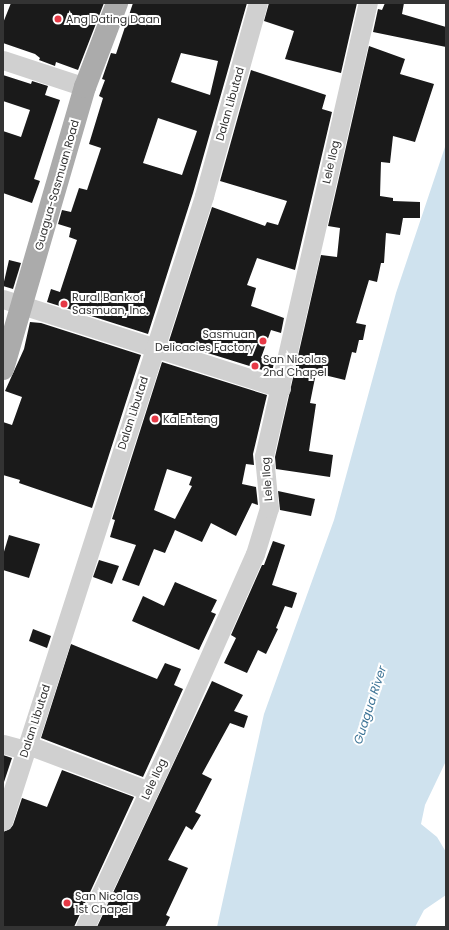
<!DOCTYPE html>
<style>
body{margin:0}
#map{position:relative;width:449px;height:930px;overflow:hidden;background:#fff;font-family:Poppins,sans-serif}
div>[style]{position:absolute}
.water>*{inset:0;background:#cfe2ee}
.building>*{inset:0;background:#1a1a1a}
.minor>*{height:19px;margin:-9.5px;padding:0 9.5px;transform-origin:9.5px;border-radius:9.5px;background:#d0d0d0}
.major>*{height:22px;margin:-11px;padding:0 11px;transform-origin:11px;border-radius:11px;background:#ababab}
.dots>*{width:11px;height:11px;translate:-50% -50%;box-sizing:border-box;border:2px solid #fff;border-radius:50%}
span{translate:-50% -50%;white-space:nowrap;text-align:center;line-height:1.15;-webkit-text-stroke:4px #fff;paint-order:stroke}
.poi-label{font-size:11px;color:#333}
.left{translate:0 -50%;text-align:left}
.right{translate:-100% -50%;text-align:right}
.street-label{font-size:11px;color:#333}
.water-label{font-size:12px;color:#3f7597;font-style:italic}
.frame{position:absolute;inset:0;border:4px solid #333;pointer-events:none}
</style>
<div id="map">
<div class="water">
<i style="clip-path:polygon(446px 144px,446px 761px,425px 805px,421px 824px,437px 837px,446px 852px,446px 895px,424px 910px,415px 927px,217px 927px,264px 714px,334px 520px,396px 293px)"></i>
</div>
<div class="building">
<i style="clip-path:polygon(11px 3px,104px 3px,78px 70px,56px 62px,55px 66px,39px 60px,40px 58px,35px 54px,3px 43px,3px 23px)"></i>
<i style="clip-path:polygon(evenodd,133px 3px,247px 3px,193px 193px,148px 334px,47px 302px,51px 289px,60px 292px,77px 240px,69px 237px,71px 228px,58px 224px,62px 210px,71px 212px,79px 188px,87px 190px,101px 148px,89px 144px,103px 98px,99px 96px,105px 80px,102px 79px,111px 53px,116px 54px,133px 3px,181px 53px,218px 61px,210px 95px,171px 82px,181px 53px,133px 3px,158px 118px,197px 131px,182px 175px,143px 163px,158px 118px)"></i>
<i style="clip-path:polygon(269px 3px,357px 3px,341px 73px,285px 59px,294px 31px,264px 21px)"></i>
<i style="clip-path:polygon(385px 3px,404px 3px,402px 14px,446px 27px,446px 47px,373px 32px,378px 9px,382px 10px)"></i>
<i style="clip-path:polygon(369px 46px,405px 59px,400px 74px,434px 84px,415px 142px,393px 136px,390px 163px,381px 162px,380px 196px,393px 198px,393px 201px,420px 202px,420px 218px,403px 218px,400px 235px,386px 233px,384px 263px,381px 263px,377px 282px,369px 280px,356px 323px,366px 325px,363px 340px,359px 340px,356px 353px,352px 352px,345px 380px,316px 373px,310px 403px,316px 404px,309px 451px,333px 455px,330px 477px,276px 469px,275px 457px,321px 255px,337px 257px,340px 228px,328px 226px)"></i>
<i style="clip-path:polygon(251px 70px,326px 95px,322px 109px,332px 112px,295px 270px,257px 258px,247px 285px,256px 288px,251px 306px,284px 318px,281px 333px,271px 330px,261px 358px,274px 362px,272px 373px,169px 341px,212px 207px,265px 226px,267px 222px,278px 225px,287px 201px,220px 181px)"></i>
<i style="clip-path:polygon(3px 75px,31px 84px,32px 81px,48px 86px,45px 95px,60px 100px,34px 179px,40px 181px,32px 203px,3px 193px,3px 131px,21px 137px,30px 110px,3px 101px)"></i>
<i style="clip-path:polygon(9px 260px,21px 263px,13px 289px,3px 286px)"></i>
<i style="clip-path:polygon(30px 322px,41px 323px,141px 355px,92px 508px,19px 483px,20px 480px,3px 475px,3px 422px,12px 425px,22px 397px,5px 391px,24px 349px)"></i>
<i style="clip-path:polygon(evenodd,162px 362px,267px 395px,253px 454px,254px 465px,246px 464px,242px 484px,256px 487px,258px 505px,252px 503px,236px 536px,211px 523px,202px 542px,175px 530px,165px 553px,154px 549px,139px 586px,122px 580px,136px 545px,110px 537px,115px 520px,112px 519px,162px 362px,167px 469px,192px 477px,189px 485px,192px 486px,175px 519px,154px 510px,167px 469px)"></i>
<i style="clip-path:polygon(278px 491px,315px 499px,311px 516px,280px 510px)"></i>
<i style="clip-path:polygon(9px 535px,40px 544px,29px 578px,3px 570px,3px 555px)"></i>
<i style="clip-path:polygon(273px 541px,285px 545px,272px 585px,297px 593px,292px 608px,285px 606px,276px 628px,278px 629px,266px 654px,258px 650px,247px 673px,224px 663px,236px 638px,231px 635px,262px 565px,264px 565px)"></i>
<i style="clip-path:polygon(99px 560px,119px 566px,112px 584px,93px 577px)"></i>
<i style="clip-path:polygon(175px 582px,217px 600px,211px 612px,216px 614px,199px 650px,132px 621px,143px 596px,164px 606px)"></i>
<i style="clip-path:polygon(33px 629px,51px 636px,47px 648px,29px 641px)"></i>
<i style="clip-path:polygon(71px 644px,157px 679px,165px 663px,181px 669px,174px 685px,183px 689px,143px 777px,41px 738px)"></i>
<i style="clip-path:polygon(212px 681px,243px 695px,234px 711px,248px 716px,244px 728px,230px 723px,202px 774px,212px 779px,195px 812px,201px 815px,192px 830px,186px 826px,168px 860px,188px 868px,166px 915px,170px 917px,165px 927px,97px 927px)"></i>
<i style="clip-path:polygon(3px 755px,12px 758px,3px 785px)"></i>
<i style="clip-path:polygon(62px 770px,134px 797px,74px 927px,3px 927px,3px 832px,10px 829px,13px 825px,22px 798px,47px 807px)"></i>
</div>
<div class="minor">
<i style="left:3px;top:60px;width:86px;rotate:18.2deg"></i>
<i style="left:3px;top:299px;width:292px;rotate:17.8deg"></i>
<i style="left:3px;top:744px;width:23px;rotate:15deg"></i>
<i style="left:28px;top:745px;width:129px;rotate:20.8deg"></i>
<i style="left:3px;top:821px;width:657px;rotate:-72.17deg"></i>
<i style="left:204px;top:196px;width:200px;rotate:-74.4deg"></i>
<i style="left:85px;top:927px;width:195px;rotate:-64.9deg"></i>
<i style="left:168px;top:750px;width:214px;rotate:-66.1deg"></i>
<i style="left:255px;top:554px;width:48px;rotate:-73.1deg"></i>
<i style="left:269px;top:508px;width:52px;rotate:-95.5deg"></i>
<i style="left:264px;top:456px;width:465px;rotate:-77.1deg"></i>
</div>
<div class="major">
<i style="left:3px;top:369px;width:294px;rotate:-73.8deg"></i>
<i style="left:85px;top:87px;width:90px;rotate:-69.1deg"></i>
</div>
<div class="dots">
<i style="left:58px;top:19px;background:#e63946"></i>
<i style="left:64px;top:304px;background:#e63946"></i>
<i style="left:263px;top:341px;background:#e63946"></i>
<i style="left:255px;top:366px;background:#e63946"></i>
<i style="left:155px;top:419px;background:#e63946"></i>
<i style="left:67px;top:903px;background:#e63946"></i>
</div>
<div class="poi-label">
<span class="left" style="left:66px;top:19px">Ang Dating Daan</span>
<span class="left" style="left:72px;top:304px">Rural Bank of<br>Sasmuan, Inc.</span>
<span class="right" style="left:255px;top:341px">Sasmuan<br>Delicacies Factory</span>
<span class="left" style="left:263px;top:366px">San Nicolas<br>2nd Chapel</span>
<span class="left" style="left:163px;top:419px">Ka Enteng</span>
<span class="left" style="left:75px;top:903px">San Nicolas<br>1st Chapel</span>
</div>
<div class="street-label">
<span style="left:230px;top:104px;rotate:-74deg">Dalan Libutad</span>
<span style="left:331px;top:162px;rotate:-77deg">Lele Ilog</span>
<span style="left:57px;top:185px;rotate:-74deg">Guagua-Sasmuan Road</span>
<span style="left:133px;top:413px;rotate:-72deg">Dalan Libutad</span>
<span style="left:267px;top:479px;rotate:-94deg">Lele Ilog</span>
<span style="left:35px;top:721px;rotate:-72deg">Dalan Libutad</span>
<span style="left:154px;top:779px;rotate:-65deg">Lele Ilog</span>
</div>
<div class="water-label">
<span style="left:370px;top:705px;rotate:-72deg">Guagua River</span>
</div>
<div class="frame"></div>
</div>
